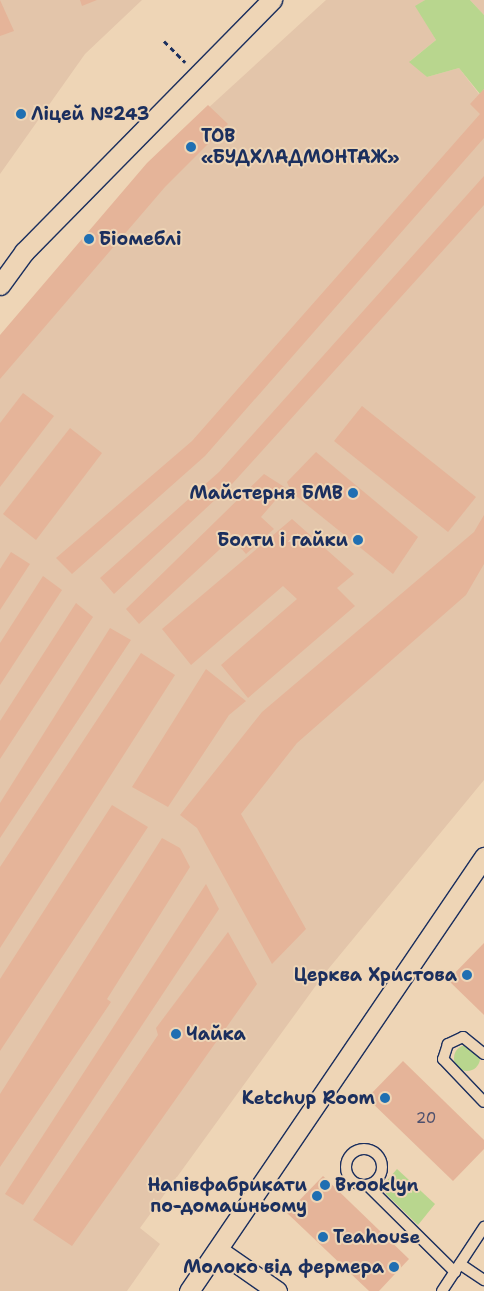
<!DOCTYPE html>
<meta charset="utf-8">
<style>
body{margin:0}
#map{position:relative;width:484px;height:1291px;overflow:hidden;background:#eed5b6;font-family:"Shantell Sans",sans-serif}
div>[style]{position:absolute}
.built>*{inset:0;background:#e3c5aa}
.green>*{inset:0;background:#b8d68e}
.round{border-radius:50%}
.building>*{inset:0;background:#e5b499}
.path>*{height:3px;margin-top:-1.5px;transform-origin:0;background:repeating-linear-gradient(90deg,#1b2f5e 0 5px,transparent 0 9px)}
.roads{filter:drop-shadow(1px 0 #1b2f5e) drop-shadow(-1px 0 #1b2f5e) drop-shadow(0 1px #1b2f5e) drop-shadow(0 -1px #1b2f5e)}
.service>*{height:10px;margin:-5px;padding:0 5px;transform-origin:5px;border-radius:5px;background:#eed5b6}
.service>.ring{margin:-5px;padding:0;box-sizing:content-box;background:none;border:10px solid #eed5b6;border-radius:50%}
.minor>*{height:19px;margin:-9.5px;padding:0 9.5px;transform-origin:9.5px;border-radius:9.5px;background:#eed5b6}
.dots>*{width:14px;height:14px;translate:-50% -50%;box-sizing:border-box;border:2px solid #eed5b6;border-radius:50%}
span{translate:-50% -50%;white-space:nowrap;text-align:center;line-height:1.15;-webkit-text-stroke:4px #eed5b6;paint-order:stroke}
.number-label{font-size:15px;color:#4e506d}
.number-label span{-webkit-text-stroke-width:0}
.poi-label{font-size:18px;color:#1b2f5e;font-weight:700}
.left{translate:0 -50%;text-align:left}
.right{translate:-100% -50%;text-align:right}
</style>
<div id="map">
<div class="built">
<i style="clip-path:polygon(0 0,142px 0,85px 54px,0 174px)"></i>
<i style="clip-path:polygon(326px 0,425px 0,416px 6px,436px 40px,410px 61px,427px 77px,459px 68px,479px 94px,484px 89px,484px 780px,325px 973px,140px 1228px,160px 1244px,127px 1291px,0 1291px,0 337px,147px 164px)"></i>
<i style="clip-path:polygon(470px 0,484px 0,484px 15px)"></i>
</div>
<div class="green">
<i style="clip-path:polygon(425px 0,470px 0,484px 15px,484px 89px,480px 94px,459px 68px,427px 77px,409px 62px,436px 40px,415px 6px)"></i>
<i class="round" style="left:454px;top:1045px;width:26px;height:26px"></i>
<i style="clip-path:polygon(397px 1169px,435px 1204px,418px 1225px,386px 1194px,384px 1184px)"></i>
</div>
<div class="building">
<i style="clip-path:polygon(0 0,14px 31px,0 36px)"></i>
<i style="clip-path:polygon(80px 0,97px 0,82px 6px)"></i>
<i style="clip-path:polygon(484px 89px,484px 138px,205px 456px,72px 574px,56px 558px,192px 441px,480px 114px,470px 104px)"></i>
<i style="clip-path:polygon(208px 105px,228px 124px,165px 187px,0 379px,0 335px,147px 163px)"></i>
<i style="clip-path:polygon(484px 176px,484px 205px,232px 484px,114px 594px,100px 578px,219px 472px)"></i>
<i style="clip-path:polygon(23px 393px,54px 416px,0 487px,0 423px)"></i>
<i style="clip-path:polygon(362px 406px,476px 497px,448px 532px,334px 441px)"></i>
<i style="clip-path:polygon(70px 428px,102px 453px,36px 540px,3px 514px)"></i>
<i style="clip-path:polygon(316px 452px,418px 537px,393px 574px,291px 492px,287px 482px)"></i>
<i style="clip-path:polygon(264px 474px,286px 488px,261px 517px,274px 529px,246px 554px,232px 538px,139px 624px,126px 609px)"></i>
<i style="clip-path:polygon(484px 515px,484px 564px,466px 595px,297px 743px,241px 814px,306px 929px,272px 964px,197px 828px,180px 815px,262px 712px,474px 532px)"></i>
<i style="clip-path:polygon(292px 519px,354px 574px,337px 588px,355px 606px,248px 698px,221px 665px,297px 599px,283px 586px,191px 665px,162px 629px)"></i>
<i style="clip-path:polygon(11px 552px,30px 564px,0 610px,0 569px)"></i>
<i style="clip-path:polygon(43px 576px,62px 590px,0 685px,0 643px)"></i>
<i style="clip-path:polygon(76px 603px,93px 617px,0 759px,0 721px)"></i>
<i style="clip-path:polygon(110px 628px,131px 640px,0 838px,0 803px)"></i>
<i style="clip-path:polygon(141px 653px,175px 675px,0 948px,0 867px)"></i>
<i style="clip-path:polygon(206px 669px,246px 701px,229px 715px,168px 807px,132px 787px)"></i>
<i style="clip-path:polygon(112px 805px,148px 827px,0 1051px,0 979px)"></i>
<i style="clip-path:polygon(162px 838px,180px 848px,190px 867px,107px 999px,111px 1002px,0 1167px,0 1094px)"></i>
<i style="clip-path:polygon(206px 884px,219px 909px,23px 1205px,5px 1194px)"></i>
<i style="clip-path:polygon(228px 932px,257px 984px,72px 1246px,33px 1220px,158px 1035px,156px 1028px)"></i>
<i style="clip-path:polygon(484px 943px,484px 1015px,448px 980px)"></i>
<i style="clip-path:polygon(403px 1061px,484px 1140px,484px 1149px,453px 1181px,367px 1098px)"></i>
<i style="clip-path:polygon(323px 1176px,409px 1259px,379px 1291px,369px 1291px,287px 1213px)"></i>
</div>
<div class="path">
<i style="left:164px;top:41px;width:30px;rotate:45deg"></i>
</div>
<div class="roads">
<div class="service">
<i style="left:484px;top:1054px;width:27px;rotate:-141deg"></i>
<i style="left:463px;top:1037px;width:17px;rotate:155deg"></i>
<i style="left:448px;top:1044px;width:16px;rotate:108deg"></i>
<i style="left:443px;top:1059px;width:59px;rotate:46.4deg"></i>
<i class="ring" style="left:346px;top:1149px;width:26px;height:26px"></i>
<i style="left:367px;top:1185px;width:124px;rotate:44.7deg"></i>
<i style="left:460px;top:1264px;width:29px;rotate:34deg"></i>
<i style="left:442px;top:1291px;width:77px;rotate:-56.7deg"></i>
</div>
<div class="minor">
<i style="left:0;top:285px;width:41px;rotate:-54deg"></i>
<i style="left:24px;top:252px;width:354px;rotate:-45.5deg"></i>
<i style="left:218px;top:1250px;width:72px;rotate:34.8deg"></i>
<i style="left:189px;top:1291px;width:525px;rotate:-55.8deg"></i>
</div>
</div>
<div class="dots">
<i style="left:21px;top:114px;background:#1f6fb2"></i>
<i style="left:191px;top:147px;background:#1f6fb2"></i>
<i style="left:89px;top:239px;background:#1f6fb2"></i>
<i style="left:353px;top:493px;background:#1f6fb2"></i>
<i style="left:358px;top:540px;background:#1f6fb2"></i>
<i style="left:467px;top:975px;background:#1f6fb2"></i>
<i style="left:176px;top:1034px;background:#1f6fb2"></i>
<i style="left:385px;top:1098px;background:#1f6fb2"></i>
<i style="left:325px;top:1185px;background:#1f6fb2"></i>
<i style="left:317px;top:1196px;background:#1f6fb2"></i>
<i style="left:323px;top:1237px;background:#1f6fb2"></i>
<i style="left:394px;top:1267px;background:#1f6fb2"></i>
</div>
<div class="number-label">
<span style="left:426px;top:1119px">20</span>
</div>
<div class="poi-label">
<span class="left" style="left:31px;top:114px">Ліцей №243</span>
<span class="left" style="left:201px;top:147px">ТОВ<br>«БУДХЛАДМОНТАЖ»</span>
<span class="left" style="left:99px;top:239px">Біомеблі</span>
<span class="right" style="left:343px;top:493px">Майстерня БМВ</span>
<span class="right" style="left:348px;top:540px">Болти і гайки</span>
<span class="right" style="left:457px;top:975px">Церква Христова</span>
<span class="left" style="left:186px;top:1034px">Чайка</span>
<span class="right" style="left:375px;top:1098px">Ketchup Room</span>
<span class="left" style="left:335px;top:1185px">Brooklyn</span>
<span class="right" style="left:307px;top:1196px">Напівфабрикати<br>по-домашньому</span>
<span class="left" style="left:333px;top:1237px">Teahouse</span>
<span class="right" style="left:384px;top:1267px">Молоко від фермера</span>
</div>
</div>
